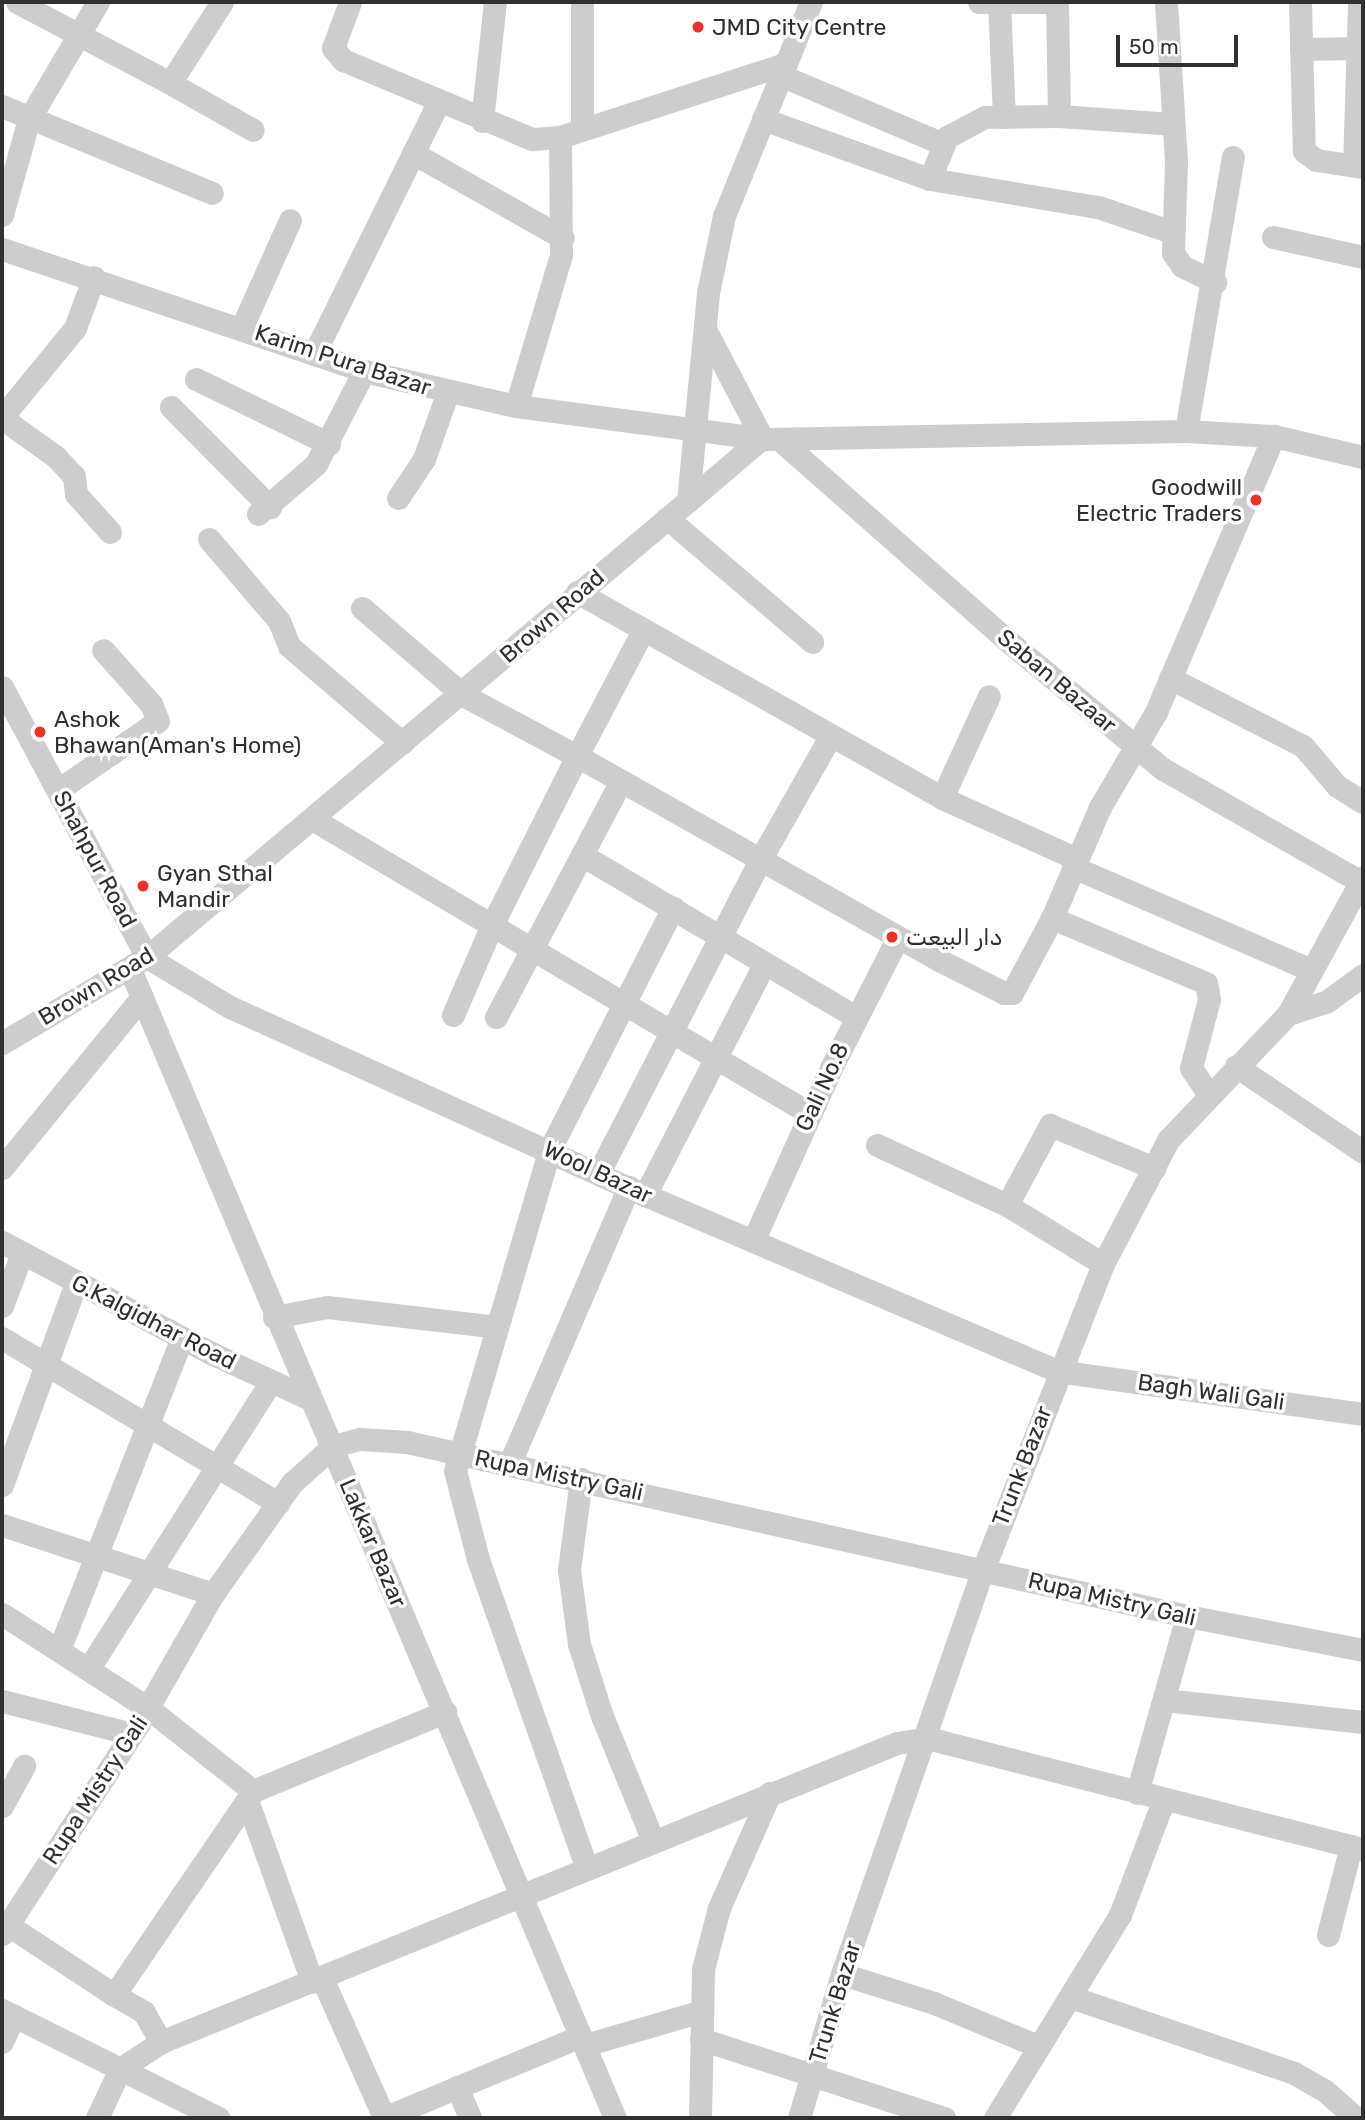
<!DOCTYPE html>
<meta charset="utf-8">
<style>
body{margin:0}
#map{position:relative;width:1365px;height:2120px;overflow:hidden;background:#fff;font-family:Rubik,"Noto Sans Arabic",sans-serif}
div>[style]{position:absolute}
.minor>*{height:23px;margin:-11.5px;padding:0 11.5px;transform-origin:11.5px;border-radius:11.5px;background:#cdcdcd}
.dots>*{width:19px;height:19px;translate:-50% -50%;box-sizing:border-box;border:4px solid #fff;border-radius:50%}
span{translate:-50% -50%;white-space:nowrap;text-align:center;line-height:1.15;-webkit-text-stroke:7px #fff;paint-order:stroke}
.poi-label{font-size:23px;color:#303030}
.left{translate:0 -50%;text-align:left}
.right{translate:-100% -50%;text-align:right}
.street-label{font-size:23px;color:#303030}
.frame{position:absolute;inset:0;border:4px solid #303030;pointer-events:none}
.scale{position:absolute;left:1116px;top:35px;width:122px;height:32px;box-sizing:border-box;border:4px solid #303030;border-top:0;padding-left:9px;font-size:21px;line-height:24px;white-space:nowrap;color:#303030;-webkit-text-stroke:5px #fff;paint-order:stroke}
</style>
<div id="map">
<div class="minor">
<i style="left:17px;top:2px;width:173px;rotate:27.9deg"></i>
<i style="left:170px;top:83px;width:96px;rotate:-57.3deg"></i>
<i style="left:350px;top:2px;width:49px;rotate:110.3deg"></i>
<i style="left:333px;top:48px;width:16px;rotate:50deg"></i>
<i style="left:343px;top:60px;width:205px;rotate:22.7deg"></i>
<i style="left:532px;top:139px;width:28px;rotate:-4deg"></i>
<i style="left:560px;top:137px;width:237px;rotate:-18deg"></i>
<i style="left:582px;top:2px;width:126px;rotate:90deg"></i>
<i style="left:979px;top:2px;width:78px"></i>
<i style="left:999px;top:2px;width:115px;rotate:87.5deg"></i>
<i style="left:1057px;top:2px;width:114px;rotate:89deg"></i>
<i style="left:1166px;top:2px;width:160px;rotate:86.4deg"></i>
<i style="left:1176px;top:162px;width:91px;rotate:91.9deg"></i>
<i style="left:1173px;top:253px;width:16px;rotate:55deg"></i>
<i style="left:1182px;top:266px;width:37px;rotate:26deg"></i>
<i style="left:1300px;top:2px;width:149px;rotate:88.5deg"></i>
<i style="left:1304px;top:151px;width:15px;rotate:37deg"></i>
<i style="left:1316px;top:160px;width:48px;rotate:8.5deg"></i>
<i style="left:1301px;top:49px;width:62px;rotate:-0.9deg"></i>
<i style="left:780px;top:75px;width:177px;rotate:22.9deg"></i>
<i style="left:170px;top:83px;width:95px;rotate:29.5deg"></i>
<i style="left:2px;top:106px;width:227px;rotate:22.5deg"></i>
<i style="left:763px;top:119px;width:177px;rotate:19.8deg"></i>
<i style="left:930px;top:179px;width:45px;rotate:-68deg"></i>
<i style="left:947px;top:137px;width:43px;rotate:-27.8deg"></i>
<i style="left:985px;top:117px;width:74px;rotate:-0.8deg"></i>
<i style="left:1059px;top:116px;width:113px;rotate:4deg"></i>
<i style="left:482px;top:121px;width:120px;rotate:-83.8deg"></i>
<i style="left:413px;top:153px;width:172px;rotate:29.5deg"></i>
<i style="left:1354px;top:165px;width:163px;rotate:-88.2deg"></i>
<i style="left:930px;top:179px;width:170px;rotate:9.5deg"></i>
<i style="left:1098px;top:207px;width:78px;rotate:18.7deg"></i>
<i style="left:2px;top:215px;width:100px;rotate:-74.3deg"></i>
<i style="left:29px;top:119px;width:136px;rotate:-59.5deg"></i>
<i style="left:1273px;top:237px;width:92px;rotate:12.5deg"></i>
<i style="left:2px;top:249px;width:382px;rotate:18.6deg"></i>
<i style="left:364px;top:371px;width:156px;rotate:13deg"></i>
<i style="left:516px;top:406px;width:253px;rotate:7.5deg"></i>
<i style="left:767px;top:439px;width:419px;rotate:-1.1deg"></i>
<i style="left:1186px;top:431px;width:88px;rotate:3.3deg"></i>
<i style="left:1274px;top:436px;width:91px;rotate:13.3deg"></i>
<i style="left:242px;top:327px;width:117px;rotate:-65.8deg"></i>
<i style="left:314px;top:354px;width:282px;rotate:-63.7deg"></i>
<i style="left:196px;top:379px;width:148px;rotate:26deg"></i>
<i style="left:516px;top:406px;width:158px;rotate:-73.4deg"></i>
<i style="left:561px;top:255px;width:118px;rotate:-90.5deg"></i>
<i style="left:171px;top:407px;width:141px;rotate:45.3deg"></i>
<i style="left:2px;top:417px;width:115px;rotate:-50.6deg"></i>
<i style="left:75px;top:328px;width:54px;rotate:-69.6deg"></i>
<i style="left:2px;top:418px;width:67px;rotate:35.8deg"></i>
<i style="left:56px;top:457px;width:26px;rotate:47deg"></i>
<i style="left:74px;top:476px;width:18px;rotate:84deg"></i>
<i style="left:76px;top:494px;width:51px;rotate:48.2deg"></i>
<i style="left:1186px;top:431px;width:278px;rotate:-80.3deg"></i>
<i style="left:779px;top:439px;width:312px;rotate:41.4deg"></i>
<i style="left:1013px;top:645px;width:195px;rotate:39.6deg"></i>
<i style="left:1163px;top:769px;width:230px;rotate:29.7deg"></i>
<i style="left:398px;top:498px;width:47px;rotate:-56.3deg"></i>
<i style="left:424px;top:459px;width:69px;rotate:-70.5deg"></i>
<i style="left:688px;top:501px;width:97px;rotate:-40.4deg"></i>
<i style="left:762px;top:438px;width:119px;rotate:-117.6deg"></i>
<i style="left:258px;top:514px;width:77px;rotate:-40.8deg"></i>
<i style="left:316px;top:464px;width:105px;rotate:-62.7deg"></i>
<i style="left:667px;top:518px;width:191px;rotate:40.5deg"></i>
<i style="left:209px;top:539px;width:108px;rotate:49.5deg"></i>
<i style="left:279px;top:621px;width:27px;rotate:68deg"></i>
<i style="left:289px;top:646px;width:149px;rotate:40.6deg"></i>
<i style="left:577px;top:592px;width:419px;rotate:29.4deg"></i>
<i style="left:942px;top:798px;width:148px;rotate:24.3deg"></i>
<i style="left:362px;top:608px;width:133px;rotate:40.7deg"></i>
<i style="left:463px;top:695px;width:129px;rotate:28.2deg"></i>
<i style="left:577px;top:756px;width:140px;rotate:-62.3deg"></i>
<i style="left:1170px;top:678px;width:149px;rotate:27.1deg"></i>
<i style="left:1303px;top:746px;width:52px;rotate:49.6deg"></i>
<i style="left:1337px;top:786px;width:31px;rotate:32deg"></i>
<i style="left:2px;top:687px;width:306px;rotate:61.8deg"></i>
<i style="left:147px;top:957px;width:97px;rotate:31.1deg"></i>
<i style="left:230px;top:1007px;width:456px;rotate:24.4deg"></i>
<i style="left:645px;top:1195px;width:448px;rotate:23.1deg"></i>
<i style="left:1057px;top:1371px;width:309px;rotate:8deg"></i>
<i style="left:58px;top:790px;width:121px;rotate:-34.6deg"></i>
<i style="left:158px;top:721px;width:18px;rotate:-112deg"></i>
<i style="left:151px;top:704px;width:72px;rotate:-131.6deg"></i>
<i style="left:942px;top:798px;width:112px;rotate:-65.3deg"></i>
<i style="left:314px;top:820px;width:575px;rotate:30.62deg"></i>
<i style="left:582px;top:855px;width:318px;rotate:30.6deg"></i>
<i style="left:1073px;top:867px;width:259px;rotate:23.4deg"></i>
<i style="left:1052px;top:918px;width:167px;rotate:22.9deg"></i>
<i style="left:1206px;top:983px;width:16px;rotate:79deg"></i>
<i style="left:1209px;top:999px;width:71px;rotate:104.6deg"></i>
<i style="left:1191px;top:1068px;width:30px;rotate:56deg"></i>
<i style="left:130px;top:969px;width:1247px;rotate:67.12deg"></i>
<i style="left:1288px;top:1014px;width:40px;rotate:-18deg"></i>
<i style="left:1326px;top:1002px;width:46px;rotate:-36.1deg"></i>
<i style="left:453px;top:1015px;width:96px;rotate:-66.6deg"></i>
<i style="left:491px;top:927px;width:191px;rotate:-63.3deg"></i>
<i style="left:577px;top:756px;width:416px;rotate:29.4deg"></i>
<i style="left:939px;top:960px;width:73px;rotate:26.9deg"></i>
<i style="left:1004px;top:993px;width:8px"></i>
<i style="left:1012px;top:993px;width:85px;rotate:-61.9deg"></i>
<i style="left:1052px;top:918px;width:121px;rotate:-66.6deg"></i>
<i style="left:1100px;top:807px;width:110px;rotate:-59.5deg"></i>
<i style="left:1156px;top:712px;width:300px;rotate:-66.9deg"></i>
<i style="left:496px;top:1017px;width:267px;rotate:-62.1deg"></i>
<i style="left:2px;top:1043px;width:169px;rotate:-30.7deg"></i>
<i style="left:147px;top:957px;width:708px;rotate:-40.13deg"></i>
<i style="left:688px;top:501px;width:209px;rotate:-84.5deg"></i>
<i style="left:708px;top:293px;width:79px;rotate:-78.3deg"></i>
<i style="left:724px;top:216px;width:231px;rotate:-67.9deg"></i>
<i style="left:1236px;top:1066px;width:153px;rotate:34.1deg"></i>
<i style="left:877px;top:1145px;width:143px;rotate:24.8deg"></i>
<i style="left:1007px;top:1205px;width:113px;rotate:31.6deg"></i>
<i style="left:2px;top:1168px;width:221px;rotate:-50.7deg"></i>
<i style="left:599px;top:1172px;width:351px;rotate:-62.7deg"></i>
<i style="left:760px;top:860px;width:142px;rotate:-60.4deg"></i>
<i style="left:645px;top:1195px;width:260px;rotate:-62.7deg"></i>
<i style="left:1007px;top:1205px;width:91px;rotate:-61.7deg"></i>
<i style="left:1050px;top:1125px;width:113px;rotate:22.5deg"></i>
<i style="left:753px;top:1241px;width:190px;rotate:-65.7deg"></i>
<i style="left:831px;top:1068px;width:147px;rotate:-62.9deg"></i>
<i style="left:2px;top:1242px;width:237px;rotate:28deg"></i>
<i style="left:211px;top:1353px;width:107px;rotate:24.9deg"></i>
<i style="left:2px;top:1306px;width:57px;rotate:-69.3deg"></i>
<i style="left:274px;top:1317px;width:54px;rotate:-10.7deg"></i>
<i style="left:327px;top:1307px;width:171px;rotate:6.7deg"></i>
<i style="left:2px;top:1338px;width:322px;rotate:30.9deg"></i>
<i style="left:509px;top:1465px;width:303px;rotate:-66.7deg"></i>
<i style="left:581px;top:1479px;width:92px;rotate:97.5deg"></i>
<i style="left:569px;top:1570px;width:75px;rotate:82.3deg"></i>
<i style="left:579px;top:1644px;width:76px;rotate:72.3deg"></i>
<i style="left:602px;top:1716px;width:135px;rotate:67.8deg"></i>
<i style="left:2px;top:1485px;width:215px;rotate:-69.9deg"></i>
<i style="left:2px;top:1525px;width:222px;rotate:18.1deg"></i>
<i style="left:2px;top:1614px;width:174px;rotate:32.8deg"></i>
<i style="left:148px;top:1708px;width:134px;rotate:38.3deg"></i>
<i style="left:59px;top:1650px;width:335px;rotate:-68.5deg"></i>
<i style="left:89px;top:1668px;width:340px;rotate:-57.6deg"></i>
<i style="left:1164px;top:1700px;width:200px;rotate:6.3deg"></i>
<i style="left:2px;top:1701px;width:134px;rotate:14.2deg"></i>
<i style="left:1137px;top:1793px;width:184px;rotate:-74.2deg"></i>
<i style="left:247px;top:1800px;width:11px;rotate:-56deg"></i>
<i style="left:253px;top:1791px;width:208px;rotate:-22.4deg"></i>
<i style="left:2px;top:1806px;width:46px;rotate:-61.2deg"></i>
<i style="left:587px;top:1869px;width:329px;rotate:-109.4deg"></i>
<i style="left:478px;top:1559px;width:91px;rotate:-104.6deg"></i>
<i style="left:455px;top:1471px;width:336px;rotate:-73.6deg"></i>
<i style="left:550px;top:1149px;width:271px;rotate:-63deg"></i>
<i style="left:8px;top:1925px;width:127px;rotate:33.4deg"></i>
<i style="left:2px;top:1934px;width:252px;rotate:-57deg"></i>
<i style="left:139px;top:1723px;width:149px;rotate:-60.2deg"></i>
<i style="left:213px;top:1594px;width:136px;rotate:-54.6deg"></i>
<i style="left:292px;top:1483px;width:55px;rotate:-42.1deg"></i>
<i style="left:333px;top:1446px;width:28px;rotate:-15deg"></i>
<i style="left:360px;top:1439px;width:47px;rotate:3.7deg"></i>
<i style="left:407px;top:1442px;width:799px;rotate:12.58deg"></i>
<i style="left:1187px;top:1616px;width:179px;rotate:10.9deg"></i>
<i style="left:1328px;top:1935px;width:92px;rotate:-75.5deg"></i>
<i style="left:842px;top:1974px;width:96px;rotate:17.5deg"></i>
<i style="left:934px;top:2003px;width:113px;rotate:22.5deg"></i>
<i style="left:322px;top:1978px;width:152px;rotate:66deg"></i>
<i style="left:1071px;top:1997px;width:236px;rotate:18.8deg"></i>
<i style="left:1294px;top:2073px;width:34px;rotate:30deg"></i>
<i style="left:1324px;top:2090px;width:43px;rotate:41.2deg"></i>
<i style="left:2px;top:2010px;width:242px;rotate:26.5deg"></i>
<i style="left:701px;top:2039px;width:256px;rotate:18deg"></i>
<i style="left:2px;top:2042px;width:29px;rotate:-65deg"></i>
<i style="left:161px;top:2042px;width:34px;rotate:-120deg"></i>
<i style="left:144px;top:2012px;width:34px;rotate:-150deg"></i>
<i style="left:114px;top:1995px;width:236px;rotate:-55.7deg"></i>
<i style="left:247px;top:1800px;width:193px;rotate:70.3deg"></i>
<i style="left:585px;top:2045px;width:122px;rotate:-16.2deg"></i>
<i style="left:457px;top:2087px;width:34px;rotate:67deg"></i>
<i style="left:97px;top:2118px;width:54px;rotate:-64.9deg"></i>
<i style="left:120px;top:2069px;width:49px;rotate:-33.4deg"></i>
<i style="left:161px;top:2042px;width:794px;rotate:-22.11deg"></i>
<i style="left:897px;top:1743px;width:30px;rotate:-9deg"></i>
<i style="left:927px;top:1738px;width:450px;rotate:14.3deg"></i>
<i style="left:383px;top:2118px;width:214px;rotate:-22.5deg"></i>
<i style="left:700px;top:2118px;width:149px;rotate:-88.8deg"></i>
<i style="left:703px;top:1969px;width:63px;rotate:-75.3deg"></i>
<i style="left:719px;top:1908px;width:126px;rotate:-66.1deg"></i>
<i style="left:799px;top:2118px;width:150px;rotate:-73.4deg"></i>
<i style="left:842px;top:1974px;width:428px;rotate:-70.8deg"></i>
<i style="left:983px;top:1570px;width:329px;rotate:-68.6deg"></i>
<i style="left:1103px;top:1264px;width:140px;rotate:-62.3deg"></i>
<i style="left:1168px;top:1140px;width:174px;rotate:-46.4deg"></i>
<i style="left:1288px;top:1014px;width:156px;rotate:-61.3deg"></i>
<i style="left:995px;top:2118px;width:238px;rotate:-58.4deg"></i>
<i style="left:1120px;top:1915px;width:122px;rotate:-69.3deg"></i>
</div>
<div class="dots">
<i style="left:698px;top:27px;background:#ee302b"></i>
<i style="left:1256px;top:500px;background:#ee302b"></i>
<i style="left:40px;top:732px;background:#ee302b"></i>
<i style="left:143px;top:886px;background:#ee302b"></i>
<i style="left:892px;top:937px;background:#ee302b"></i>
</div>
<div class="poi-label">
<span class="left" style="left:712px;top:27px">JMD City Centre</span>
<span class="right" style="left:1242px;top:500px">Goodwill<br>Electric Traders</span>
<span class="left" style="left:54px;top:732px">Ashok<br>Bhawan(Aman's Home)</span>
<span class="left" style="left:157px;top:886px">Gyan Sthal<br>Mandir</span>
<span class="left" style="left:906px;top:937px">دار البیعت</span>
</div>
<div class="street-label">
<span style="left:343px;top:360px;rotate:18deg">Karim Pura Bazar</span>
<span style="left:552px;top:616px;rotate:-41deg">Brown Road</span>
<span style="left:1057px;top:681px;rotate:40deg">Saban Bazaar</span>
<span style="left:95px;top:859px;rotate:62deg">Shahpur Road</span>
<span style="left:96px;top:986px;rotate:-31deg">Brown Road</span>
<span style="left:822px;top:1087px;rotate:-65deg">Gali No.8</span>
<span style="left:598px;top:1172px;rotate:25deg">Wool Bazar</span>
<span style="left:154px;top:1322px;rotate:27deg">G.Kalgidhar Road</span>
<span style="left:1211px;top:1392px;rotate:8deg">Bagh Wali Gali</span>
<span style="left:1022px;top:1466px;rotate:-69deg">Trunk Bazar</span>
<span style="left:559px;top:1475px;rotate:12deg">Rupa Mistry Gali</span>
<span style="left:373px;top:1543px;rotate:67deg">Lakkar Bazar</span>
<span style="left:1112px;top:1599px;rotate:13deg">Rupa Mistry Gali</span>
<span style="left:95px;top:1790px;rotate:-57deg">Rupa Mistry Gali</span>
<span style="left:835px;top:2002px;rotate:-73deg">Trunk Bazar</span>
</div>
<div class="frame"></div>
<div class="scale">50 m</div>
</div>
